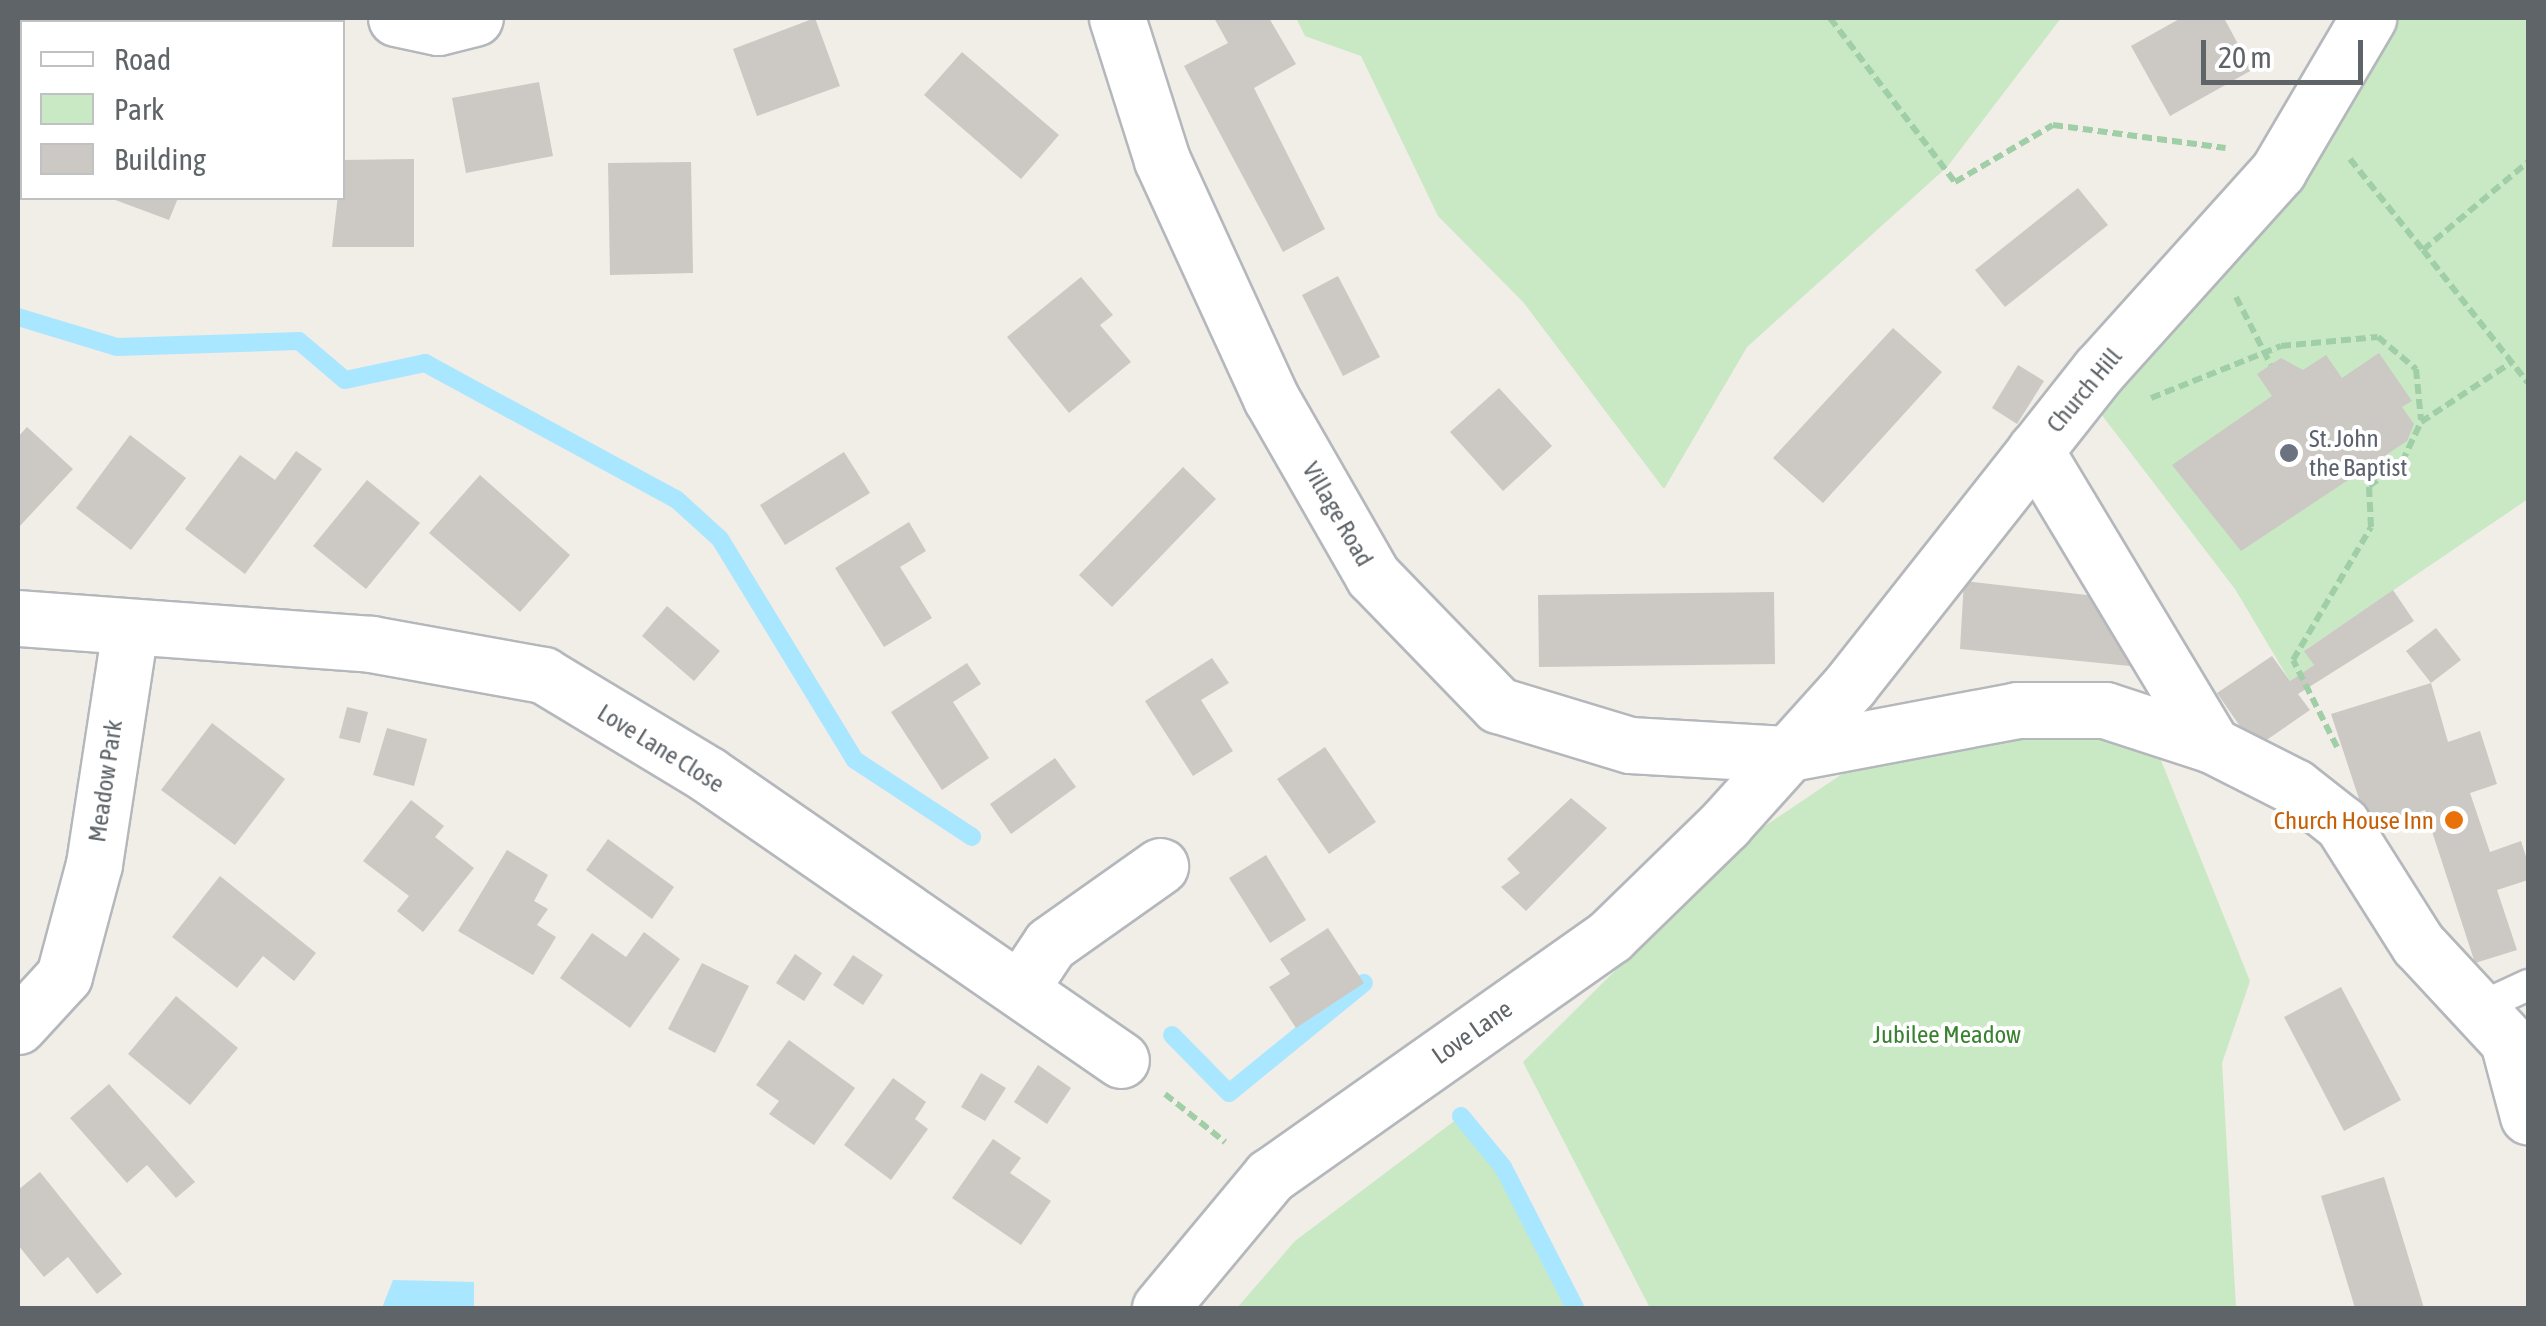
<!DOCTYPE html>
<style>
body{margin:0}
#map{position:relative;width:2546px;height:1326px;overflow:hidden;background:#f1ede7;font-family:"Asap Condensed",sans-serif}
div>[style]{position:absolute}
.green>*{inset:0;background:#c9e8c4}
.water>*{inset:0;background:#a9e6ff}
.stream>*{height:18px;margin:-9px;padding:0 9px;transform-origin:9px;border-radius:9px;background:#a9e6ff}
.building>*{inset:0;background:#ccc8c3}
.path>*{height:6px;margin-top:-3px;transform-origin:0;background:repeating-linear-gradient(90deg,#a0cea6 0 10px,transparent 0 15px)}
.roads{filter:drop-shadow(2px 0 #b4b8bc) drop-shadow(-2px 0 #b4b8bc) drop-shadow(0 2px #b4b8bc) drop-shadow(0 -2px #b4b8bc)}
.service>*{height:30px;margin:-15px;padding:0 15px;transform-origin:15px;border-radius:15px;background:#fff}
.minor>*{height:55px;margin:-27.5px;padding:0 27.5px;transform-origin:27.5px;border-radius:27.5px;background:#fff}
.dots>*{width:28px;height:28px;translate:-50% -50%;box-sizing:border-box;border:5px solid #fff;border-radius:50%}
span{translate:-50% -50%;white-space:nowrap;text-align:center;line-height:1.15;-webkit-text-stroke:8px #fff;paint-order:stroke}
.street-label{font-size:25px;color:#5e6468}
.worship-label{font-size:25px;color:#5b616d}
.left{translate:0 -50%;text-align:left}
.food-label{font-size:25px;color:#c56008}
.right{translate:-100% -50%;text-align:right}
.park-label{font-size:25px;color:#3a8232}
.frame{position:absolute;inset:0;border:20px solid #5e6468;pointer-events:none}
.legend{position:absolute;left:20px;top:20px;width:325px;height:180px;box-sizing:border-box;background:#fff;border:2px solid #bfc1c3;margin:0;padding:12px 18px;list-style:none;font-size:30px;color:#5e6468}
.legend li{display:flex;align-items:center;gap:20px;height:50px}
.legend b{width:50px;border:2px solid #bfc1c3}
.scale{position:absolute;left:2201px;top:40px;width:162px;height:45px;box-sizing:border-box;border:5px solid #5e6468;border-top:0;padding-left:12px;font-size:30px;line-height:35px;white-space:nowrap;color:#5e6468;-webkit-text-stroke:8px #fff;paint-order:stroke}
</style>
<div id="map">
<div class="green">
<i style="clip-path:polygon(1296px 18px,2061px 18px,1947px 167px,1747px 347px,1664px 489px,1524px 303px,1438px 216px,1361px 56px,1305px 36px)"></i>
<i style="clip-path:polygon(2391px 18px,2528px 18px,2528px 499px,2305px 650px,2314px 665px,2290px 681px,2235px 589px,2088px 397px)"></i>
<i style="clip-path:polygon(2075px 728px,2156px 748px,2250px 981px,2222px 1063px,2236px 1308px,1650px 1308px,1523px 1062px,1753px 834px,1851px 768px)"></i>
<i style="clip-path:polygon(1461px 1116px,1503px 1167px,1575px 1308px,1237px 1308px,1295px 1241px)"></i>
</div>
<div class="water">
<i style="clip-path:polygon(393px 1280px,474px 1282px,474px 1308px,382px 1308px)"></i>
</div>
<div class="stream">
<i style="left:18px;top:317px;width:103px;rotate:16.9deg"></i>
<i style="left:117px;top:347px;width:182px;rotate:-1.9deg"></i>
<i style="left:299px;top:341px;width:60px;rotate:40.3deg"></i>
<i style="left:345px;top:380px;width:82px;rotate:-12deg"></i>
<i style="left:425px;top:363px;width:285px;rotate:28.5deg"></i>
<i style="left:676px;top:499px;width:59px;rotate:42.3deg"></i>
<i style="left:720px;top:539px;width:259px;rotate:58.6deg"></i>
<i style="left:855px;top:760px;width:140px;rotate:33.3deg"></i>
<i style="left:1172px;top:1035px;width:81px;rotate:45.5deg"></i>
<i style="left:1229px;top:1093px;width:174px;rotate:-39.2deg"></i>
<i style="left:1461px;top:1116px;width:66px;rotate:50.5deg"></i>
<i style="left:1503px;top:1167px;width:158px;rotate:62.9deg"></i>
</div>
<div class="building">
<i style="clip-path:polygon(815px 18px,840px 86px,757px 116px,733px 49px)"></i>
<i style="clip-path:polygon(1214px 18px,1269px 18px,1296px 64px,1254px 88px,1325px 229px,1283px 252px,1184px 66px,1228px 43px)"></i>
<i style="clip-path:polygon(2181px 18px,2224px 18px,2252px 70px,2170px 116px,2131px 46px)"></i>
<i style="clip-path:polygon(22px 29px,22px 120px,18px 117px)"></i>
<i style="clip-path:polygon(962px 52px,1059px 135px,1021px 179px,924px 95px)"></i>
<i style="clip-path:polygon(539px 82px,553px 156px,466px 173px,452px 98px)"></i>
<i style="clip-path:polygon(414px 159px,414px 247px,332px 247px,342px 160px)"></i>
<i style="clip-path:polygon(691px 162px,693px 273px,610px 275px,608px 163px)"></i>
<i style="clip-path:polygon(2078px 188px,2108px 225px,2005px 307px,1975px 270px)"></i>
<i style="clip-path:polygon(110px 198px,178px 198px,169px 220px)"></i>
<i style="clip-path:polygon(1338px 276px,1380px 357px,1343px 376px,1302px 295px)"></i>
<i style="clip-path:polygon(1081px 277px,1113px 315px,1100px 325px,1131px 362px,1069px 413px,1007px 337px)"></i>
<i style="clip-path:polygon(1893px 328px,1942px 372px,1823px 503px,1773px 458px)"></i>
<i style="clip-path:polygon(2379px 353px,2412px 401px,2402px 407px,2414px 424px,2407px 441px,2241px 551px,2172px 465px,2272px 396px,2257px 374px,2281px 358px,2303px 370px,2326px 355px,2342px 378px)"></i>
<i style="clip-path:polygon(2018px 365px,2044px 381px,2017px 424px,1992px 408px)"></i>
<i style="clip-path:polygon(1499px 388px,1552px 446px,1503px 491px,1450px 432px)"></i>
<i style="clip-path:polygon(27px 427px,73px 469px,18px 528px,18px 437px)"></i>
<i style="clip-path:polygon(130px 435px,186px 478px,131px 550px,76px 508px)"></i>
<i style="clip-path:polygon(296px 451px,322px 469px,245px 574px,185px 529px,240px 455px,275px 480px)"></i>
<i style="clip-path:polygon(844px 452px,870px 493px,785px 545px,760px 505px)"></i>
<i style="clip-path:polygon(1183px 467px,1216px 499px,1112px 607px,1079px 575px)"></i>
<i style="clip-path:polygon(480px 475px,570px 555px,520px 612px,429px 533px)"></i>
<i style="clip-path:polygon(367px 480px,420px 523px,366px 589px,313px 546px)"></i>
<i style="clip-path:polygon(909px 522px,926px 551px,900px 567px,932px 618px,884px 647px,835px 568px)"></i>
<i style="clip-path:polygon(1964px 581px,2113px 598px,2160px 669px,1960px 649px)"></i>
<i style="clip-path:polygon(2393px 590px,2414px 621px,2298px 694px,2310px 710px,2255px 748px,2217px 693px,2272px 656px,2290px 681px,2314px 665px,2304px 651px)"></i>
<i style="clip-path:polygon(1774px 592px,1775px 664px,1539px 667px,1538px 595px)"></i>
<i style="clip-path:polygon(667px 606px,720px 651px,694px 681px,642px 636px)"></i>
<i style="clip-path:polygon(2436px 628px,2461px 660px,2431px 683px,2406px 651px)"></i>
<i style="clip-path:polygon(1212px 658px,1229px 683px,1201px 700px,1233px 751px,1193px 776px,1145px 701px)"></i>
<i style="clip-path:polygon(967px 663px,981px 684px,953px 702px,989px 758px,942px 790px,891px 712px)"></i>
<i style="clip-path:polygon(2431px 683px,2448px 742px,2480px 731px,2497px 784px,2470px 793px,2490px 852px,2521px 841px,2528px 863px,2528px 880px,2497px 890px,2517px 950px,2475px 963px,2425px 810px,2369px 829px,2331px 714px)"></i>
<i style="clip-path:polygon(347px 707px,368px 712px,360px 743px,339px 738px)"></i>
<i style="clip-path:polygon(212px 723px,285px 779px,235px 845px,161px 790px)"></i>
<i style="clip-path:polygon(387px 728px,427px 739px,414px 786px,373px 775px)"></i>
<i style="clip-path:polygon(1325px 747px,1376px 822px,1329px 854px,1277px 779px)"></i>
<i style="clip-path:polygon(1055px 758px,1076px 787px,1011px 834px,990px 804px)"></i>
<i style="clip-path:polygon(1571px 798px,1607px 828px,1526px 911px,1501px 887px,1520px 873px,1507px 859px)"></i>
<i style="clip-path:polygon(411px 800px,444px 826px,435px 837px,474px 868px,423px 932px,397px 911px,409px 896px,363px 861px)"></i>
<i style="clip-path:polygon(608px 839px,674px 887px,652px 919px,586px 870px)"></i>
<i style="clip-path:polygon(507px 850px,548px 875px,534px 901px,548px 909px,537px 925px,556px 937px,533px 975px,458px 931px)"></i>
<i style="clip-path:polygon(1266px 855px,1306px 920px,1270px 943px,1229px 878px)"></i>
<i style="clip-path:polygon(220px 876px,316px 953px,294px 981px,263px 956px,237px 988px,172px 937px)"></i>
<i style="clip-path:polygon(1328px 928px,1364px 983px,1296px 1028px,1269px 987px,1290px 974px,1280px 959px)"></i>
<i style="clip-path:polygon(644px 932px,680px 959px,630px 1028px,560px 978px,592px 933px,626px 957px)"></i>
<i style="clip-path:polygon(795px 954px,822px 973px,804px 1001px,776px 983px)"></i>
<i style="clip-path:polygon(853px 955px,883px 975px,863px 1005px,833px 985px)"></i>
<i style="clip-path:polygon(702px 963px,749px 986px,715px 1053px,668px 1029px)"></i>
<i style="clip-path:polygon(2341px 987px,2401px 1100px,2344px 1131px,2284px 1017px)"></i>
<i style="clip-path:polygon(176px 996px,238px 1048px,190px 1105px,128px 1054px)"></i>
<i style="clip-path:polygon(789px 1040px,855px 1088px,814px 1145px,769px 1114px,779px 1101px,756px 1085px)"></i>
<i style="clip-path:polygon(1038px 1065px,1071px 1088px,1047px 1124px,1014px 1102px)"></i>
<i style="clip-path:polygon(981px 1073px,1006px 1088px,985px 1121px,961px 1107px)"></i>
<i style="clip-path:polygon(893px 1078px,926px 1102px,915px 1119px,928px 1129px,891px 1180px,844px 1145px)"></i>
<i style="clip-path:polygon(109px 1084px,195px 1182px,176px 1198px,147px 1165px,127px 1183px,70px 1118px)"></i>
<i style="clip-path:polygon(993px 1139px,1021px 1158px,1010px 1173px,1051px 1201px,1021px 1245px,952px 1198px)"></i>
<i style="clip-path:polygon(40px 1172px,122px 1274px,97px 1294px,68px 1257px,44px 1277px,18px 1245px,18px 1190px)"></i>
<i style="clip-path:polygon(2384px 1177px,2424px 1308px,2355px 1308px,2321px 1196px)"></i>
</div>
<div class="path">
<i style="left:1830px;top:18px;width:206px;rotate:52.7deg"></i>
<i style="left:1955px;top:182px;width:113px;rotate:-30.2deg"></i>
<i style="left:2053px;top:125px;width:174px;rotate:7.6deg"></i>
<i style="left:2350px;top:159px;width:117px;rotate:51.3deg"></i>
<i style="left:2423px;top:250px;width:137px;rotate:-40deg"></i>
<i style="left:2423px;top:250px;width:169px;rotate:51.7deg"></i>
<i style="left:2236px;top:297px;width:76px;rotate:62.8deg"></i>
<i style="left:2151px;top:398px;width:140px;rotate:-21.8deg"></i>
<i style="left:2281px;top:346px;width:97px;rotate:-5.3deg"></i>
<i style="left:2378px;top:337px;width:50px;rotate:40.1deg"></i>
<i style="left:2416px;top:369px;width:51px;rotate:84.4deg"></i>
<i style="left:2337px;top:747px;width:97px;rotate:-116.8deg"></i>
<i style="left:2293px;top:660px;width:154px;rotate:-59.6deg"></i>
<i style="left:2371px;top:527px;width:41px;rotate:-92.8deg"></i>
<i style="left:2369px;top:486px;width:41px;rotate:-36deg"></i>
<i style="left:2402px;top:462px;width:44px;rotate:-64.6deg"></i>
<i style="left:2421px;top:422px;width:109px;rotate:-33.4deg"></i>
<i style="left:1165px;top:1094px;width:77px;rotate:38.7deg"></i>
</div>
<div class="roads">
<div class="service">
<i style="left:2476px;top:1009px;width:57px;rotate:-24.8deg"></i>
</div>
<div class="minor">
<i style="left:396px;top:18px;width:43px;rotate:12.1deg"></i>
<i style="left:438px;top:27px;width:38px;rotate:-14deg"></i>
<i style="left:1117px;top:18px;width:149px;rotate:72.4deg"></i>
<i style="left:1162px;top:160px;width:262px;rotate:65.4deg"></i>
<i style="left:1271px;top:398px;width:205px;rotate:60.2deg"></i>
<i style="left:1373px;top:576px;width:180px;rotate:45.9deg"></i>
<i style="left:1498px;top:705px;width:138px;rotate:16.9deg"></i>
<i style="left:1630px;top:745px;width:155px;rotate:3.3deg"></i>
<i style="left:1785px;top:754px;width:236px;rotate:-10.7deg"></i>
<i style="left:2017px;top:710px;width:88px"></i>
<i style="left:2105px;top:710px;width:113px;rotate:18.1deg"></i>
<i style="left:2212px;top:745px;width:93px;rotate:26.8deg"></i>
<i style="left:2295px;top:787px;width:60px;rotate:38.2deg"></i>
<i style="left:2342px;top:824px;width:142px;rotate:57.7deg"></i>
<i style="left:2418px;top:944px;width:132px;rotate:47.1deg"></i>
<i style="left:2508px;top:1041px;width:78px;rotate:75.1deg"></i>
<i style="left:2035px;top:450px;width:344px;rotate:59deg"></i>
<i style="left:18px;top:618px;width:354px;rotate:4.2deg"></i>
<i style="left:371px;top:644px;width:175px;rotate:10.2deg"></i>
<i style="left:543px;top:675px;width:192px;rotate:31.1deg"></i>
<i style="left:707px;top:774px;width:503px;rotate:34.64deg"></i>
<i style="left:1020px;top:989px;width:54px;rotate:-56.3deg"></i>
<i style="left:1050px;top:944px;width:135px;rotate:-35.3deg"></i>
<i style="left:18px;top:1026px;width:68px;rotate:-47.4deg"></i>
<i style="left:64px;top:976px;width:116px;rotate:-75deg"></i>
<i style="left:94px;top:864px;width:238px;rotate:-81.3deg"></i>
<i style="left:1160px;top:1308px;width:172px;rotate:-50.2deg"></i>
<i style="left:1270px;top:1176px;width:416px;rotate:-35.2deg"></i>
<i style="left:1610px;top:936px;width:161px;rotate:-44.2deg"></i>
<i style="left:1725px;top:824px;width:187px;rotate:-48deg"></i>
<i style="left:1850px;top:685px;width:402px;rotate:-51.7deg"></i>
<i style="left:2099px;top:370px;width:268px;rotate:-48deg"></i>
<i style="left:2278px;top:171px;width:178px;rotate:-59.5deg"></i>
</div>
</div>
<div class="dots">
<i style="left:2289px;top:453px;background:#6b7280"></i>
<i style="left:2454px;top:820px;background:#e8710a"></i>
</div>
<div class="street-label">
<span style="left:2084px;top:390px;rotate:-50deg">Church Hill</span>
<span style="left:1338px;top:514px;rotate:60deg">Village Road</span>
<span style="left:661px;top:748px;rotate:32deg">Love Lane Close</span>
<span style="left:105px;top:781px;rotate:-82deg">Meadow Park</span>
<span style="left:1472px;top:1032px;rotate:-35deg">Love Lane</span>
</div>
<div class="worship-label">
<span class="left" style="left:2309px;top:453px">St. John<br>the Baptist</span>
</div>
<div class="food-label">
<span class="right" style="left:2434px;top:820px">Church House Inn</span>
</div>
<div class="park-label">
<span style="left:1947px;top:1034px">Jubilee Meadow</span>
</div>
<div class="frame"></div>
<ul class="legend">
<li><b style="height:12px;background:#fff"></b>Road</li>
<li><b style="height:28px;background:#c9e8c4"></b>Park</li>
<li><b style="height:28px;background:#ccc8c3"></b>Building</li>
</ul>
<div class="scale">20 m</div>
</div>
